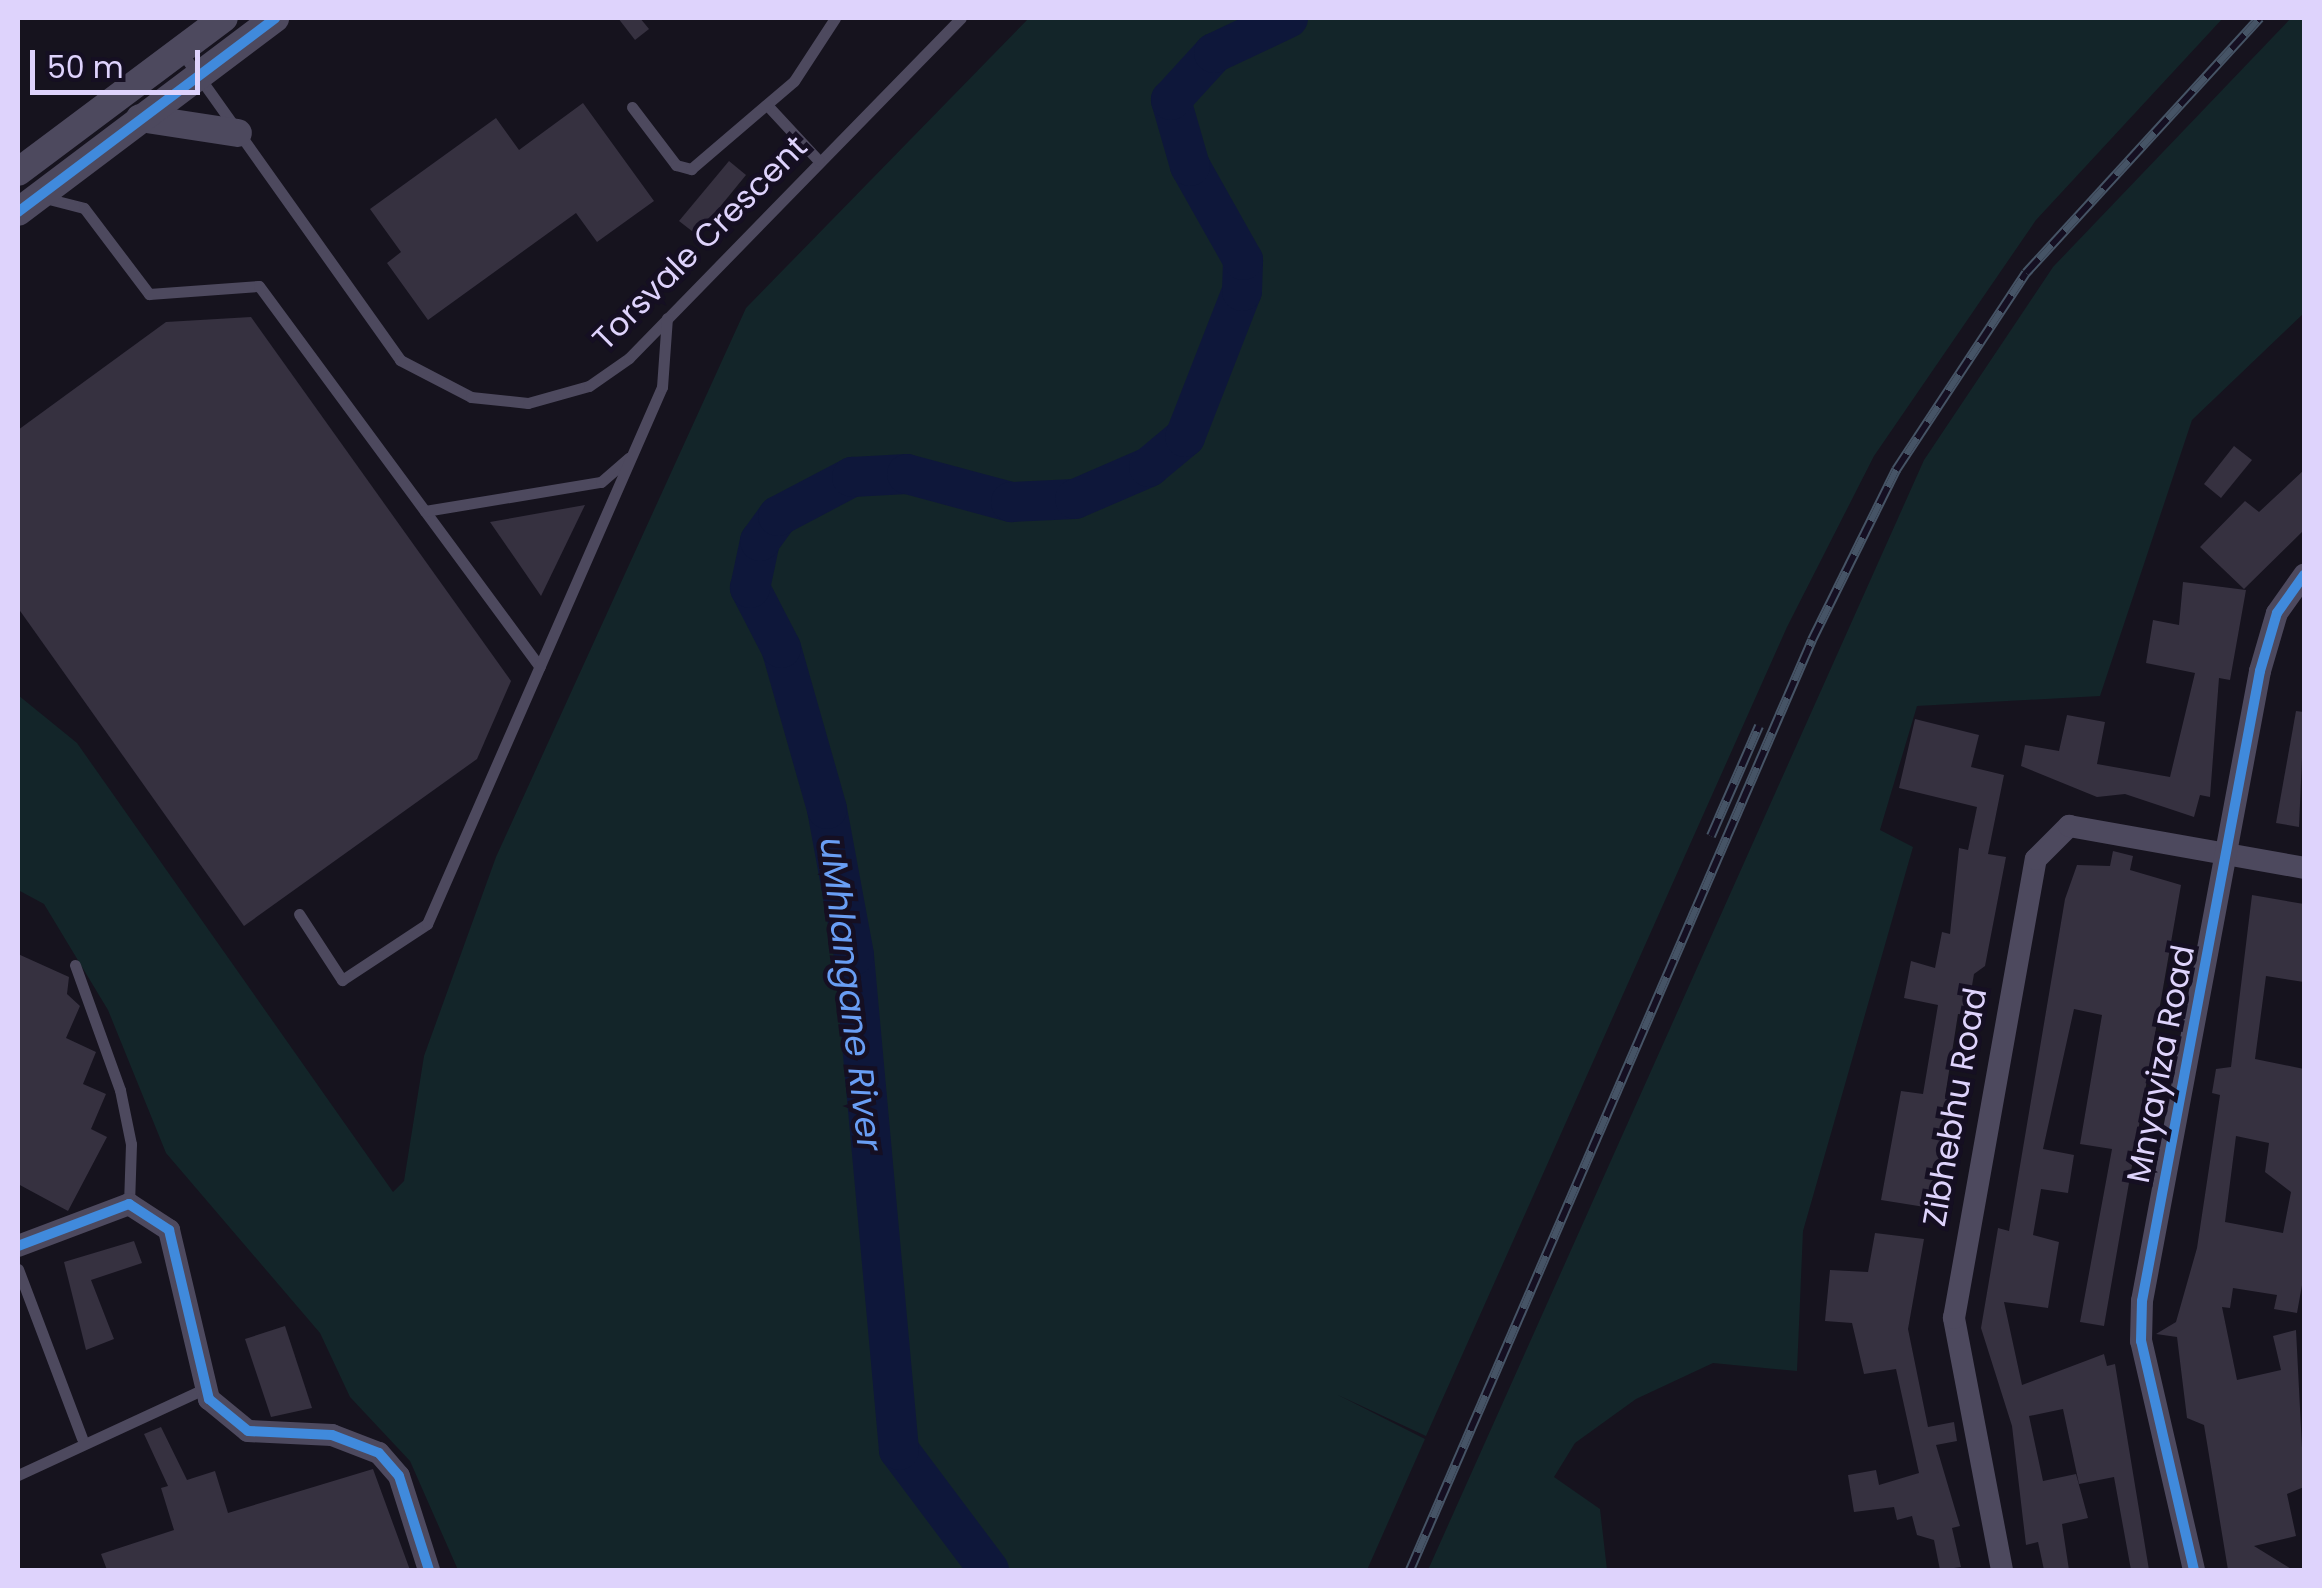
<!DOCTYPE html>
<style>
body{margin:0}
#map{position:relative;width:2322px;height:1588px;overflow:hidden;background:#16131e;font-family:Poppins,sans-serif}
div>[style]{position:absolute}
.green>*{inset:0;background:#132529}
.river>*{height:40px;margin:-20px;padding:0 20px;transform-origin:20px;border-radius:20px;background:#0e173a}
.building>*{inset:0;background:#363140}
.service>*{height:11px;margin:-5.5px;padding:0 5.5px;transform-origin:5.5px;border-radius:5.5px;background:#4d495e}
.minor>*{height:22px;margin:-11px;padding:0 11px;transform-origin:11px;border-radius:11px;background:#4d495e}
.tertiary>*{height:28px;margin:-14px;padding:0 14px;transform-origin:14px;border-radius:14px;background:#4d495e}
.rail>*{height:10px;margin-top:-5px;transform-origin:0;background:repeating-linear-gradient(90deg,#150f22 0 19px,#465466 0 38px);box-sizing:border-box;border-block:2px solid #465466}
.cycleway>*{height:10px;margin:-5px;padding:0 5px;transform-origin:5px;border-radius:5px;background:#408adc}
span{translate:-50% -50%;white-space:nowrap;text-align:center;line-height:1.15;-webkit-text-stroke:9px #150f22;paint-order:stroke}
.street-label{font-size:32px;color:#ded3fc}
.water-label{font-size:35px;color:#699ef4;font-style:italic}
.frame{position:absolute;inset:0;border:20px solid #ded3fc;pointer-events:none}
.scale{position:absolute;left:30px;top:50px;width:170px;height:45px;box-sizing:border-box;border:5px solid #ded3fc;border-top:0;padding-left:12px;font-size:30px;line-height:35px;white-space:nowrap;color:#ded3fc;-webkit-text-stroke:8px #150f22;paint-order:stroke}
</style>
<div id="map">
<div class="green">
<i style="clip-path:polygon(1029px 18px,2223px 18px,2036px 220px,1874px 456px,1787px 627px,1426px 1436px,1338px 1395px,1425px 1439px,1367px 1570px,458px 1570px,410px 1461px,350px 1397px,320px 1333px,166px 1153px,108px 1010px,44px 904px,18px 890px,18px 695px,77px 743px,393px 1192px,404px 1181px,424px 1056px,496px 857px,746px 308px)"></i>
<i style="clip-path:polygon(2291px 18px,2304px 18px,2304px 313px,2192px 420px,2100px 696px,1917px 706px,1880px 830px,1913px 847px,1803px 1231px,1797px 1371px,1713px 1363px,1636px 1399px,1575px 1443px,1554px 1477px,1600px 1509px,1607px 1570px,1428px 1570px,1924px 460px,2053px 267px)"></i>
</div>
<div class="river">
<i style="left:989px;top:1570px;width:150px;rotate:-126.9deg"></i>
<i style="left:899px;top:1450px;width:497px;rotate:-95.2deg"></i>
<i style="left:854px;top:955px;width:148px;rotate:-100.5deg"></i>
<i style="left:827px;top:809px;width:167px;rotate:-105.9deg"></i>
<i style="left:781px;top:648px;width:68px;rotate:-117.3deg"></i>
<i style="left:750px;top:588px;width:48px;rotate:-78deg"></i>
<i style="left:760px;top:541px;width:31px;rotate:-54deg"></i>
<i style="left:778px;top:516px;width:84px;rotate:-27.8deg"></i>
<i style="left:852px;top:477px;width:55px;rotate:-3.1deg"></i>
<i style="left:907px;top:474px;width:108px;rotate:15.1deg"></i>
<i style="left:1011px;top:502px;width:64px;rotate:-2.7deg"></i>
<i style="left:1075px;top:499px;width:81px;rotate:-23.4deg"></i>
<i style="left:1149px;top:467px;width:47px;rotate:-39.8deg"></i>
<i style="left:1185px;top:437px;width:157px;rotate:-68.7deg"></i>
<i style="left:1242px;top:291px;width:31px;rotate:-88deg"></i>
<i style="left:1243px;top:260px;width:108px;rotate:-119.4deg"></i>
<i style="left:1190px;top:166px;width:69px;rotate:-106.1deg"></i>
<i style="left:1171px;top:100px;width:64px;rotate:-47.5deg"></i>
<i style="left:1214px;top:53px;width:82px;rotate:-25.3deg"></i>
</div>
<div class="building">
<i style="clip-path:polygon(618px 18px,640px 18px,649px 29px,635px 40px)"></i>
<i style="clip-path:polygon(583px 103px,654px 201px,597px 242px,576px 213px,428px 320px,387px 263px,401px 252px,370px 209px,496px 118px,519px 150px)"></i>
<i style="clip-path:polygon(729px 161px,746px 175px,697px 235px,679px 221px)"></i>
<i style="clip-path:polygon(251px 317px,511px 681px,477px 759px,244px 926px,18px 608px,18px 430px,166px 322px)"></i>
<i style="clip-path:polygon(2234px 446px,2252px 460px,2221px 498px,2204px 484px)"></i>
<i style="clip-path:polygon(2304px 470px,2304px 530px,2244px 589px,2200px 547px,2245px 501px,2259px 512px)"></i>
<i style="clip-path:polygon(585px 505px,541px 596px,490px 522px)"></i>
<i style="clip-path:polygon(2183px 582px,2246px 590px,2230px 680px,2219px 678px,2210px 797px,2200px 795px,2194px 817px,2125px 794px,2097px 797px,2021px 766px,2025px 745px,2059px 751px,2067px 715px,2105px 722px,2097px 764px,2170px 777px,2195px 673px,2146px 663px,2153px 620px,2179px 625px)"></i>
<i style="clip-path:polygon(2296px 711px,2304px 712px,2299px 827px,2276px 823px)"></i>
<i style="clip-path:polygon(1915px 719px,1979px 735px,1971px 767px,2004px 775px,1988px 854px,2006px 857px,1985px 966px,1974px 974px,1967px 1015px,1958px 1014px,1945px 1097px,1956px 1099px,1931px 1208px,1881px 1200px,1901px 1091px,1923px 1094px,1938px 1005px,1904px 998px,1911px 961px,1935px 968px,1942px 932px,1950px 934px,1959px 848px,1968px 850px,1977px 807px,1899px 788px)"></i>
<i style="clip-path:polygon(2113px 851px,2133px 856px,2130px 870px,2181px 885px,2104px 1326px,2080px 1322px,2112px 1149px,2080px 1144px,2102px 1015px,2074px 1009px,2043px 1149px,2074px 1155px,2068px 1193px,2041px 1189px,2033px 1235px,2059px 1242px,2048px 1308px,2004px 1302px,2022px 1385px,2104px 1354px,2107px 1366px,2115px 1364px,2149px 1570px,2131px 1570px,2114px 1477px,2079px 1484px,2063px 1409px,2029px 1416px,2043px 1481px,2076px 1474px,2088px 1518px,2062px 1524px,2069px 1570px,2044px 1570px,2038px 1542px,2026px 1545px,2012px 1426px,1981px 1328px,1998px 1228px,2009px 1231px,2065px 899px,2077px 865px,2110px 866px)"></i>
<i style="clip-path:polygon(evenodd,2252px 895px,2304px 904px,2304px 982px,2266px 976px,2255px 1059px,2304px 1069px,2304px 1274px,2297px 1313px,2274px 1309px,2277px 1295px,2233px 1288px,2230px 1308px,2222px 1307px,2237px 1380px,2281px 1370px,2273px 1336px,2296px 1330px,2304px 1487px,2287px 1494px,2296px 1536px,2254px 1546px,2293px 1570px,2228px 1570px,2204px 1425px,2187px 1418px,2177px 1337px,2156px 1334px,2176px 1322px,2197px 1248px,2220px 1095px,2212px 1093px,2216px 1069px,2231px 1067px,2252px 895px,2236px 1136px,2269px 1143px,2265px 1172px,2291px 1192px,2283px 1233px,2225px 1222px,2236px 1136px)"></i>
<i style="clip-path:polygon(18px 954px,69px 977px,67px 994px,80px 1006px,66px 1038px,96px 1052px,83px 1084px,106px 1094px,91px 1129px,107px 1137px,68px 1211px,18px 1184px)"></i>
<i style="clip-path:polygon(1875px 1233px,1924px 1239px,1908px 1329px,1928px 1427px,1954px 1422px,1957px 1441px,1936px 1445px,1960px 1526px,1952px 1528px,1961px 1567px,1940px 1570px,1934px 1540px,1917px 1535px,1912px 1516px,1897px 1520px,1894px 1507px,1854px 1512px,1848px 1475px,1876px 1470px,1879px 1485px,1919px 1473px,1896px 1369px,1864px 1374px,1852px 1323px,1825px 1321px,1830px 1270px,1868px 1272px)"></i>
<i style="clip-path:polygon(134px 1241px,142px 1263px,91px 1280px,114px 1339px,86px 1350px,64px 1262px)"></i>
<i style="clip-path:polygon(285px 1326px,312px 1408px,271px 1417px,245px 1339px)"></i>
<i style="clip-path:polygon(161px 1427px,187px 1480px,215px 1471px,228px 1513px,373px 1469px,410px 1570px,107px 1570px,101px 1554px,174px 1530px,161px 1488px,168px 1486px,144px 1434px)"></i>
</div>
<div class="service">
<i style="left:180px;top:50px;width:380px;rotate:54.6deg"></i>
<i style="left:400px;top:360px;width:80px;rotate:27.5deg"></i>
<i style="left:471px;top:397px;width:57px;rotate:6deg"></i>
<i style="left:528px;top:403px;width:63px;rotate:-15.6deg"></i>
<i style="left:589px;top:386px;width:49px;rotate:-35deg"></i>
<i style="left:629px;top:358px;width:475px;rotate:-45.7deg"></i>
<i style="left:767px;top:105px;width:76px;rotate:47.1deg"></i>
<i style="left:632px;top:107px;width:73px;rotate:52.8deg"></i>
<i style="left:676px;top:165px;width:16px;rotate:15deg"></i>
<i style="left:691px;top:169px;width:135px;rotate:-40.5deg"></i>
<i style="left:794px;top:81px;width:75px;rotate:-56.9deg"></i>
<i style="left:41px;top:197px;width:44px;rotate:14.3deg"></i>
<i style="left:84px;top:208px;width:108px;rotate:52.9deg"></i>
<i style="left:149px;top:294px;width:110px;rotate:-4.2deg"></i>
<i style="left:259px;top:286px;width:473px;rotate:53.6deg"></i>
<i style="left:425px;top:511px;width:178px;rotate:-9.4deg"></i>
<i style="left:601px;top:482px;width:37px;rotate:-41deg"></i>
<i style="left:299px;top:914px;width:79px;rotate:56.9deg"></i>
<i style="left:342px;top:980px;width:102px;rotate:-33.4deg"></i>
<i style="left:427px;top:924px;width:586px;rotate:-66.37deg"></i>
<i style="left:662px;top:387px;width:69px;rotate:-85.9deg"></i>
<i style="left:75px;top:965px;width:133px;rotate:70.2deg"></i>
<i style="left:120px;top:1090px;width:55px;rotate:78.5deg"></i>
<i style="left:131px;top:1144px;width:60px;rotate:91.9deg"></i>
<i style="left:18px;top:1269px;width:181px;rotate:69.3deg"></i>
<i style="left:18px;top:1475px;width:203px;rotate:-24.8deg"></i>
</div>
<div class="minor">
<i style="left:18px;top:1246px;width:119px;rotate:-20.7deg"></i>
<i style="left:129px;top:1204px;width:48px;rotate:33deg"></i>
<i style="left:169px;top:1230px;width:174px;rotate:76.7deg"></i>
<i style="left:209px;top:1399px;width:50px;rotate:39.4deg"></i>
<i style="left:248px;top:1431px;width:84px;rotate:2.7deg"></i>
<i style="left:332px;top:1435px;width:50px;rotate:21deg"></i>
<i style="left:379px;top:1453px;width:30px;rotate:49deg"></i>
<i style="left:399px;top:1476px;width:99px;rotate:72.3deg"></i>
<i style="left:2002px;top:1570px;width:257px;rotate:-100.8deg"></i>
<i style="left:1954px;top:1318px;width:466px;rotate:-79.9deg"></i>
<i style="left:2036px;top:859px;width:47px;rotate:-45deg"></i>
<i style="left:2069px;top:826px;width:239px;rotate:10.1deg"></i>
<i style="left:2194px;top:1570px;width:235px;rotate:-103deg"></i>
<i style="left:2141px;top:1341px;width:40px;rotate:-88.6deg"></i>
<i style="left:2142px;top:1301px;width:641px;rotate:-79.39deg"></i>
<i style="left:2260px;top:671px;width:60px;rotate:-73.7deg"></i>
<i style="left:2277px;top:613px;width:47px;rotate:-54.6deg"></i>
</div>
<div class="tertiary">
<i style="left:140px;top:118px;width:99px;rotate:8.7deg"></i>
<i style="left:18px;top:172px;width:257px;rotate:-36.8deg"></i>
<i style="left:18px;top:212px;width:322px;rotate:-37deg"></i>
</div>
<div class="rail">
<i style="left:1711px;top:836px;width:120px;rotate:-66.4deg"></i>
<i style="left:1410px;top:1570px;width:1013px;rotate:-66.62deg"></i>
<i style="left:1812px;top:640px;width:190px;rotate:-63.7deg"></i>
<i style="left:1896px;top:470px;width:236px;rotate:-56.6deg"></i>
<i style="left:2026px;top:273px;width:346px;rotate:-47.5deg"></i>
</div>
<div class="cycleway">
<i style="left:18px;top:212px;width:322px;rotate:-37deg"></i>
<i style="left:18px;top:1246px;width:119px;rotate:-20.7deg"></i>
<i style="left:129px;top:1204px;width:48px;rotate:33deg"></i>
<i style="left:169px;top:1230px;width:174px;rotate:76.7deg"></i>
<i style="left:209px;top:1399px;width:50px;rotate:39.4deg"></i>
<i style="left:248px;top:1431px;width:84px;rotate:2.7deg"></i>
<i style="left:332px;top:1435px;width:50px;rotate:21deg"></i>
<i style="left:379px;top:1453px;width:30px;rotate:49deg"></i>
<i style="left:399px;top:1476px;width:99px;rotate:72.3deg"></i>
<i style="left:2194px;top:1570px;width:235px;rotate:-103deg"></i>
<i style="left:2141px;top:1341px;width:40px;rotate:-88.6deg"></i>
<i style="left:2142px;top:1301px;width:641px;rotate:-79.39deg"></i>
<i style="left:2260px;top:671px;width:60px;rotate:-73.7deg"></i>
<i style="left:2277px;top:613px;width:47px;rotate:-54.6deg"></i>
</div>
<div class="street-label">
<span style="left:700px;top:243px;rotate:-45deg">Torsvale Crescent</span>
<span style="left:2161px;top:1064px;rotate:-79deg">Mnyayiza Road</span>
<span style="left:1955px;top:1107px;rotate:-80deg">Zibhebhu Road</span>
</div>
<div class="water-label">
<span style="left:851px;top:994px;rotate:83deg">uMhlangane River</span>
</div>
<div class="frame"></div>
<div class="scale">50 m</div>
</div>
